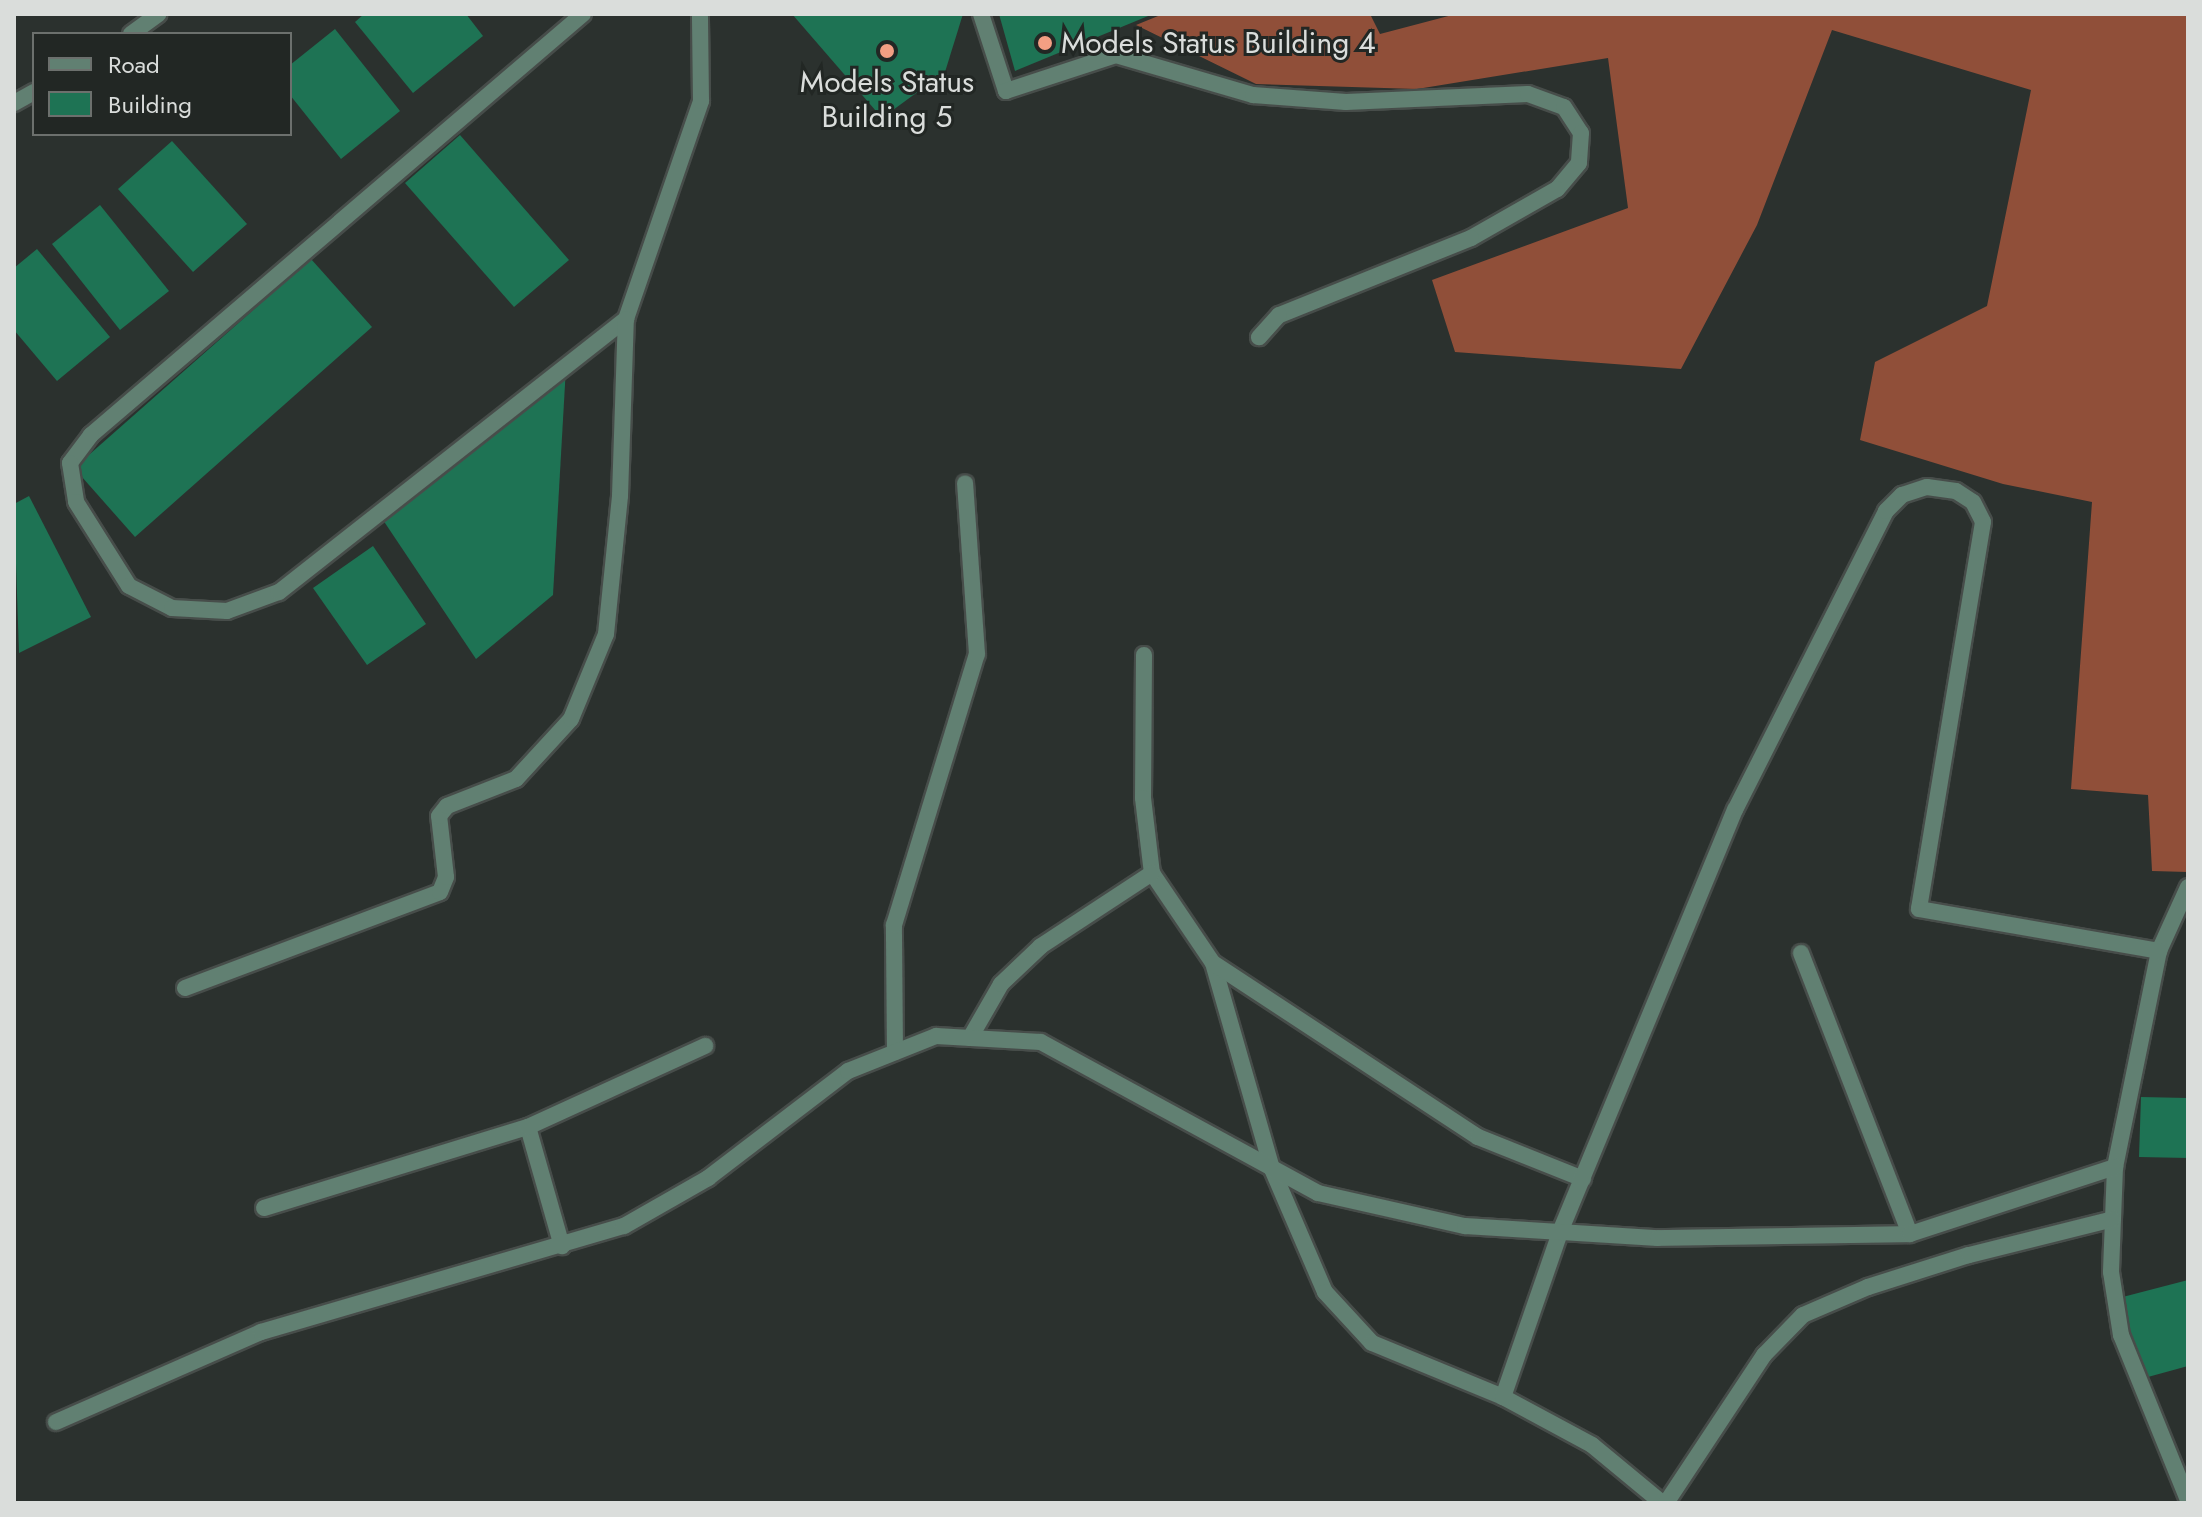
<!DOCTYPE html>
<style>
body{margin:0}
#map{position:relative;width:2202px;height:1517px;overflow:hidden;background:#2b312e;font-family:Jost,sans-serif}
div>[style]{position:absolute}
.forest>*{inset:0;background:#904f39}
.building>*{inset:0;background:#1e7354}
.roads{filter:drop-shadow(2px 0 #474d4a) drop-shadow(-2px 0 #474d4a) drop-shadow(0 2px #474d4a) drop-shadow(0 -2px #474d4a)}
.minor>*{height:16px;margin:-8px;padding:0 8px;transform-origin:8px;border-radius:8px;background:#618072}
.dots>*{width:22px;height:22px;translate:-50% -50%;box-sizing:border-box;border:4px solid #222724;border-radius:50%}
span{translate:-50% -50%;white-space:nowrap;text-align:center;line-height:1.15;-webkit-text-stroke:6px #222724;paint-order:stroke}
.poi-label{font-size:30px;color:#dadddb}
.left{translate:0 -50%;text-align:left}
.frame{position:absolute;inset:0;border:16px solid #dadddb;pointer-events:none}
.legend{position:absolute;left:32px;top:32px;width:260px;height:104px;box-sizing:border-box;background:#222724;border:2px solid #6c706d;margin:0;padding:10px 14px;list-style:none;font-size:24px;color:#dadddb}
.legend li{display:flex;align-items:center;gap:16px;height:40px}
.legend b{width:40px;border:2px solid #6c706d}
</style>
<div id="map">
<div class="forest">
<i style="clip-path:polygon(1163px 14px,1370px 14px,1380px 34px,1456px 14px,2188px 14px,2188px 872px,2152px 871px,2148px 795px,2071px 789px,2092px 502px,2003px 484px,1860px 440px,1875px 362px,1987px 306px,2031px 90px,1832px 30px,1757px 225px,1681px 369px,1455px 352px,1432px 280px,1628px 208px,1608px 58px,1417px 89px,1256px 84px,1136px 25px)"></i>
</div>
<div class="building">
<i style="clip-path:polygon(364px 14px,466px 14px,483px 36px,413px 93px,355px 22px)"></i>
<i style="clip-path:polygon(792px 14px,963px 14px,945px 72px,882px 118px)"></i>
<i style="clip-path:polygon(999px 14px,1153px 14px,1015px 71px)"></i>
<i style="clip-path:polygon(335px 29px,400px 111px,341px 159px,290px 95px,290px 65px)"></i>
<i style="clip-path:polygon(460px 135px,569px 260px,514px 307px,405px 183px)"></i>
<i style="clip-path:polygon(172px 141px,247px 224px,193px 272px,118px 189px)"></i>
<i style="clip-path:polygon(100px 205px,169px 291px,120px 330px,52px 244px)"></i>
<i style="clip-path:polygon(37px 249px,110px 337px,57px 381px,14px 330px,14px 268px)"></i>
<i style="clip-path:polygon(311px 259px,372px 327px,135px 537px,74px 468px)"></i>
<i style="clip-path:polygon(566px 367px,553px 595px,476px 659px,381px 517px)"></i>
<i style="clip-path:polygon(29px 496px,91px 617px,19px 653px,14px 504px)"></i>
<i style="clip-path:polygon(373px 546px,426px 624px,367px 665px,313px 588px)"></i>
<i style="clip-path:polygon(2141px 1097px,2188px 1098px,2188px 1158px,2139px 1157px)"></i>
<i style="clip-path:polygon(2188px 1280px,2188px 1366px,2137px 1380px,2115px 1299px)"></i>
</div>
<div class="roads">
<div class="minor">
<i style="left:583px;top:14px;width:648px;rotate:139.45deg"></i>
<i style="left:91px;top:435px;width:35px;rotate:127deg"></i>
<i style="left:70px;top:463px;width:39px;rotate:81deg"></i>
<i style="left:76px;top:502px;width:99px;rotate:57.8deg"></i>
<i style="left:129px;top:586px;width:48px;rotate:27.1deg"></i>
<i style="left:172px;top:608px;width:55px;rotate:3.1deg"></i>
<i style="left:227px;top:611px;width:55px;rotate:-20.1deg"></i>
<i style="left:279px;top:592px;width:442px;rotate:-38.2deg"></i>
<i style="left:626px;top:319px;width:231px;rotate:-71deg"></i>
<i style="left:701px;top:101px;width:87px;rotate:-90.7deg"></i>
<i style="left:981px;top:14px;width:81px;rotate:72deg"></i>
<i style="left:1006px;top:91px;width:116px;rotate:-18.1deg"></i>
<i style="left:1116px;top:55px;width:143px;rotate:16.3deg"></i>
<i style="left:1253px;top:95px;width:93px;rotate:4.3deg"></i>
<i style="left:1346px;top:102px;width:182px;rotate:-2.5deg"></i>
<i style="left:1528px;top:94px;width:38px;rotate:20deg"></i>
<i style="left:1564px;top:107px;width:31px;rotate:57deg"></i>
<i style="left:1581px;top:133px;width:30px;rotate:94deg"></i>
<i style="left:1579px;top:163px;width:34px;rotate:130deg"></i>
<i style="left:1557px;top:189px;width:99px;rotate:150.3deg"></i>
<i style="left:1471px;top:238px;width:207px;rotate:158.1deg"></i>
<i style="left:1279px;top:315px;width:30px;rotate:132deg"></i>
<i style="left:131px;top:34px;width:34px;rotate:-36deg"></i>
<i style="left:14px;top:103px;width:23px;rotate:-29deg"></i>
<i style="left:1144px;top:655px;width:143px;rotate:90.4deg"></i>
<i style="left:1143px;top:798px;width:76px;rotate:83.2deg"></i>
<i style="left:1152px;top:873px;width:109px;rotate:55.9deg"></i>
<i style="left:1213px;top:963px;width:214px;rotate:74deg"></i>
<i style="left:1272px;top:1169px;width:134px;rotate:66.7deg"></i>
<i style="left:1325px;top:1292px;width:69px;rotate:47.3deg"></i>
<i style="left:1372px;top:1343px;width:142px;rotate:22.4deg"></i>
<i style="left:1503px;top:1397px;width:101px;rotate:28.3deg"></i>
<i style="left:1592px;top:1445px;width:91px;rotate:39.6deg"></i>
<i style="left:2188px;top:887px;width:70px;rotate:114.4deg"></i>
<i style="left:2159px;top:951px;width:220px;rotate:101.5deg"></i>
<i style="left:2115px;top:1167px;width:105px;rotate:92.2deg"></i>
<i style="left:2111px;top:1272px;width:64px;rotate:81deg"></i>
<i style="left:2121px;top:1335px;width:178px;rotate:67.9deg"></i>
<i style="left:1801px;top:953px;width:301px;rotate:68.8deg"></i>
<i style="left:1213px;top:963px;width:317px;rotate:33.3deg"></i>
<i style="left:1478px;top:1137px;width:113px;rotate:21.8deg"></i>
<i style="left:185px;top:988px;width:272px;rotate:-20.6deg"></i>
<i style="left:440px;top:892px;width:16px;rotate:-68deg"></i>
<i style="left:446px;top:877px;width:61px;rotate:-96.5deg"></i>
<i style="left:439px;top:816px;width:13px;rotate:-51deg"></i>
<i style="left:447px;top:806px;width:74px;rotate:-21.4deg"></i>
<i style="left:516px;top:779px;width:81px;rotate:-47.5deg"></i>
<i style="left:571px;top:719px;width:92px;rotate:-67.6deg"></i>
<i style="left:606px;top:634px;width:139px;rotate:-84.2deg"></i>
<i style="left:620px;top:496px;width:177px;rotate:-88.1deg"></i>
<i style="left:970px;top:1038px;width:62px;rotate:-60.1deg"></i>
<i style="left:1001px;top:984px;width:55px;rotate:-43.5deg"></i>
<i style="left:1041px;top:946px;width:133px;rotate:-33.3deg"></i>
<i style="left:895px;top:1052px;width:127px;rotate:-90.5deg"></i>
<i style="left:894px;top:925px;width:283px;rotate:-73deg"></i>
<i style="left:977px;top:654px;width:171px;rotate:-94deg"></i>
<i style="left:528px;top:1127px;width:124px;rotate:74.1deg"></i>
<i style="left:264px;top:1208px;width:276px;rotate:-17.1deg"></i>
<i style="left:528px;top:1127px;width:195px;rotate:-24.6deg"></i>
<i style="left:1503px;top:1397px;width:175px;rotate:-70.9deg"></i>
<i style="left:1560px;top:1232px;width:457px;rotate:-67.5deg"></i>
<i style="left:1735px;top:810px;width:335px;rotate:-63.2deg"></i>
<i style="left:1886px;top:511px;width:23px;rotate:-45deg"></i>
<i style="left:1902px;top:495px;width:26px;rotate:-18deg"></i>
<i style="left:1927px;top:487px;width:29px;rotate:8deg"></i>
<i style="left:1956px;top:491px;width:20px;rotate:33deg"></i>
<i style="left:1973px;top:502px;width:22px;rotate:63deg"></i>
<i style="left:1983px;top:522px;width:392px;rotate:99.4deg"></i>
<i style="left:1919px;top:909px;width:244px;rotate:9.9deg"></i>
<i style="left:56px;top:1422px;width:224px;rotate:-23.7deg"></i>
<i style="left:261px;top:1332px;width:378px;rotate:-16.3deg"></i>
<i style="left:624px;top:1226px;width:97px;rotate:-29.7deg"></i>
<i style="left:708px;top:1178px;width:176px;rotate:-37.4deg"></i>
<i style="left:848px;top:1071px;width:95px;rotate:-21.7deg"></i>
<i style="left:936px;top:1036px;width:105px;rotate:3.3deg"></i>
<i style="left:1041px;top:1042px;width:315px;rotate:28.6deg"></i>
<i style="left:1318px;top:1193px;width:151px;rotate:12.7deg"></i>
<i style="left:1465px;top:1226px;width:193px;rotate:3.6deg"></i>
<i style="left:1658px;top:1238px;width:252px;rotate:-0.9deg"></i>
<i style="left:1910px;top:1234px;width:216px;rotate:-18.1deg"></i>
<i style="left:1666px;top:1503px;width:178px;rotate:-56.5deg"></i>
<i style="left:1764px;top:1355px;width:56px;rotate:-45.7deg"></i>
<i style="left:1803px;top:1315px;width:71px;rotate:-23.3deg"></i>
<i style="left:1868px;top:1287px;width:106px;rotate:-17.6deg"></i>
<i style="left:1969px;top:1255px;width:148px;rotate:-14deg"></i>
</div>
</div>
<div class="dots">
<i style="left:1045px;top:43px;background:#f39f83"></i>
<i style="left:887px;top:51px;background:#f39f83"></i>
</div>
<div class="poi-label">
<span class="left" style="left:1061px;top:43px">Models Status Building 4</span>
<span style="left:887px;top:99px">Models Status<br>Building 5</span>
</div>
<div class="frame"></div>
<ul class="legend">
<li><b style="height:10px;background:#618072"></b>Road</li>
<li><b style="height:22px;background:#1e7354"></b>Building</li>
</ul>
</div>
